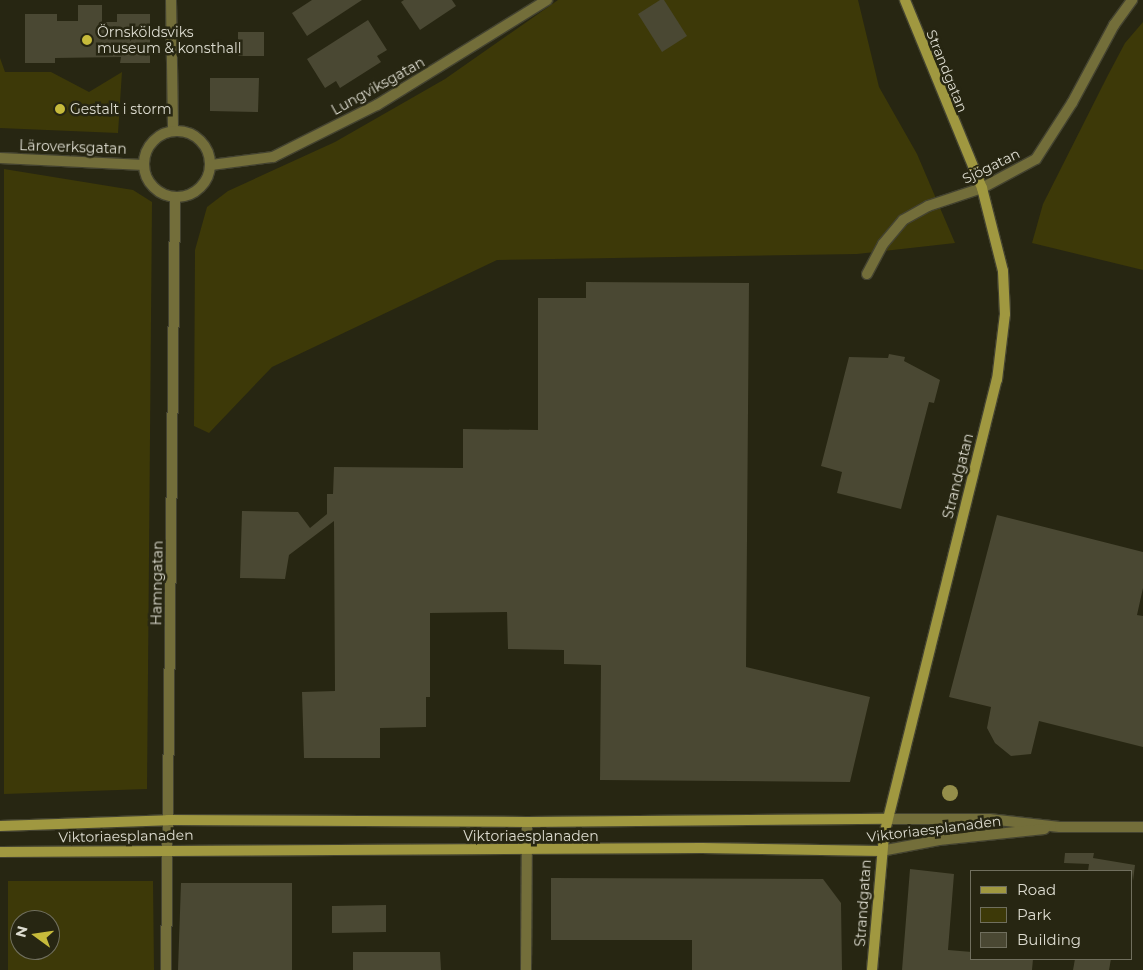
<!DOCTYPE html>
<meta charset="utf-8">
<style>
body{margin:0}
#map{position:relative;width:1143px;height:970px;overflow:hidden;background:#272612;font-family:Montserrat,sans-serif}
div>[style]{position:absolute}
.green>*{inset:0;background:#3d3908}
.building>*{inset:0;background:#4a4833}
.roads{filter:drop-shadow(1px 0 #444330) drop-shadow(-1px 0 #444330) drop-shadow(0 1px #444330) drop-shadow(0 -1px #444330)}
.minor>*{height:10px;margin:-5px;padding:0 5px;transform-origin:5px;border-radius:5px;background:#736e3a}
.minor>.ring{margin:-5px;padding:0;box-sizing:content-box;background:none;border:10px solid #736e3a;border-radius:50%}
.tertiary>*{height:10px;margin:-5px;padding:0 5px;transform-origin:5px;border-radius:5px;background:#736e3a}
.secondary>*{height:10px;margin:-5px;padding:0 5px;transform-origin:5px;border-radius:5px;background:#a09840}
.trees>*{width:16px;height:16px;margin:-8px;border-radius:50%;background:#948e4a}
.dots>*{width:14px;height:14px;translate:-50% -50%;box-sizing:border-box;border:2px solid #272612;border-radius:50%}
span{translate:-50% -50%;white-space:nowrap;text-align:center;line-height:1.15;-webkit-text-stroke:5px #272612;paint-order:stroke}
.poi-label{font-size:14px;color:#dddcd0}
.left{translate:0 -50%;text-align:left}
.street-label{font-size:14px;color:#dddcd0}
.legend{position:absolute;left:970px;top:870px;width:162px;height:90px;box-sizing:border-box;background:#272612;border:1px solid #706f5e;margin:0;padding:6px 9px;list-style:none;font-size:15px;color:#dddcd0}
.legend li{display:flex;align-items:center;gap:10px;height:25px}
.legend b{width:25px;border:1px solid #706f5e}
.north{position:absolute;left:10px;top:910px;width:50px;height:50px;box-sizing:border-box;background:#272612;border:1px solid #706f5e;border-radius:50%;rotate:284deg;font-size:14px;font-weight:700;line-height:20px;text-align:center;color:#dddcd0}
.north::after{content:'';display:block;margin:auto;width:18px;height:22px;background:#c7bb3b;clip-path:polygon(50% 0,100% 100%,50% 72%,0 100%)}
</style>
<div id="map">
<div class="green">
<i style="clip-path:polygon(558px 0,858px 0,879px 87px,917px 154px,955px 243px,857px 254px,497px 260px,272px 367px,209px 433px,194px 426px,195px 250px,207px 207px,228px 191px,335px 142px,445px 79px)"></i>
<i style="clip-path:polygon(1143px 22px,1143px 270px,1032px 243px,1043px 204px,1107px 77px,1125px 43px)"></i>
<i style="clip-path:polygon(0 58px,5px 72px,51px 72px,89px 92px,122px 72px,118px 133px,0 128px)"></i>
<i style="clip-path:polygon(4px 169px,133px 190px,152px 202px,147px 789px,4px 794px)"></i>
<i style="clip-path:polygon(evenodd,8px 881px,153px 881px,154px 970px,8px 970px,8px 881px,20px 920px,50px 920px,50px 950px,20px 950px,20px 920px)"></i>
</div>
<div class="building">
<i style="clip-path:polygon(312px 0,362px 0,307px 36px,292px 13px)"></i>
<i style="clip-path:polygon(404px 0,452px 0,456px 6px,420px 30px,401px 2px)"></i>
<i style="clip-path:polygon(660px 0,664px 0,687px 36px,662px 52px,638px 14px)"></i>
<i style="clip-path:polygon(78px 5px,102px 5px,102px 22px,117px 22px,117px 14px,150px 14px,150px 63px,120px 63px,121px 57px,55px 58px,55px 63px,25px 63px,25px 14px,57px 14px,57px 21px,78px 21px)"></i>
<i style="clip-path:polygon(368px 20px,387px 50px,377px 56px,381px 62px,340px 88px,336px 81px,325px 88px,307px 59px)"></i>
<i style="clip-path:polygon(238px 32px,264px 32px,264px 56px,238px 56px)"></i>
<i style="clip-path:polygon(210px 78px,259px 78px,258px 112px,210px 111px)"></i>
<i style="clip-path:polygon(586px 282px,749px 283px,746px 667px,870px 697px,850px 782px,600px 780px,601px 665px,564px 664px,564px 650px,508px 649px,507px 612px,430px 613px,430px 697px,426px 697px,426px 727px,380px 728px,380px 758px,304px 758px,302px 692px,335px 691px,334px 521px,289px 555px,285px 579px,240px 578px,242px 511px,298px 512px,310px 528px,327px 514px,327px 494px,333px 494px,334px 467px,463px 468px,463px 429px,538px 430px,538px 298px,586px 298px)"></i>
<i style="clip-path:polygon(889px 354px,905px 357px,904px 361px,940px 380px,934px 403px,929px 402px,901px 509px,837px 493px,842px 472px,821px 466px,849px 357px,888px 358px)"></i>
<i style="clip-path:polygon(997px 515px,1143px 552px,1143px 588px,1137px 615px,1143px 616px,1143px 747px,1039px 721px,1031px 754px,1011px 756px,995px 743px,987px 728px,991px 707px,949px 697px)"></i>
<i style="clip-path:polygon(1065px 853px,1094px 853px,1093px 858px,1135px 865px,1133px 881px,1132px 871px,1088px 871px,1089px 864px,1064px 863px)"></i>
<i style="clip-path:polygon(910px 869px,954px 874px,948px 950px,972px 952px,972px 959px,1033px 959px,1032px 970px,902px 970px)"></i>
<i style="clip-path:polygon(551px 878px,823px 879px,841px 903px,842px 970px,692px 970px,692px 940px,551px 940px)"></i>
<i style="clip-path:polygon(181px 883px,292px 883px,292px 970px,178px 970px)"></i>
<i style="clip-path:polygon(386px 905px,386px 932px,332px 933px,332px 906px)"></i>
<i style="clip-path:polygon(353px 952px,440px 952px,441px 970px,353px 970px)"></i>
<i style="clip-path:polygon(1075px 959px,1111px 959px,1109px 970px,1073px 970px)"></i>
</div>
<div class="roads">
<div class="minor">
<i style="left:171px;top:0;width:130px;rotate:89.1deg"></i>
<i class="ring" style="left:144px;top:131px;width:56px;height:56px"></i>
<i style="left:0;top:158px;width:144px;rotate:2.8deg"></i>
<i style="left:867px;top:274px;width:34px;rotate:-62deg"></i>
<i style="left:883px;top:244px;width:31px;rotate:-50deg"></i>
<i style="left:903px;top:220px;width:29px;rotate:-29deg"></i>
<i style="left:928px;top:206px;width:57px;rotate:-18.4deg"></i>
<i style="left:982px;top:188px;width:61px;rotate:-28.2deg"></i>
<i style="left:1036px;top:159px;width:67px;rotate:-57.3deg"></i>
<i style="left:1072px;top:103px;width:89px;rotate:-61.7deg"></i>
<i style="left:1114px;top:25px;width:31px;rotate:-54deg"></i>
<i style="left:887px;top:819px;width:102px"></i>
<i style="left:989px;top:819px;width:71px;rotate:6.4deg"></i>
<i style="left:1060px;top:827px;width:83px"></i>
<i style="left:881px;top:851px;width:59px;rotate:-10.7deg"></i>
<i style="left:939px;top:840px;width:106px;rotate:-6deg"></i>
<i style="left:166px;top:970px;width:773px;rotate:-89.33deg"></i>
<i style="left:526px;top:970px;width:148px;rotate:-89.6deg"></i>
</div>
<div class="tertiary">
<i style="left:211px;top:165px;width:63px;rotate:-7.4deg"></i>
<i style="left:273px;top:157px;width:116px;rotate:-26.6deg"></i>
<i style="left:377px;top:105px;width:200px;rotate:-31.7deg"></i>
</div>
<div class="secondary">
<i style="left:0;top:826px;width:168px;rotate:-2deg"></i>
<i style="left:168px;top:820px;width:359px;rotate:0.3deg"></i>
<i style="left:527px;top:822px;width:360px;rotate:-0.5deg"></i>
<i style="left:0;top:852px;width:702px;rotate:-0.33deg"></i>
<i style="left:702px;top:848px;width:179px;rotate:1deg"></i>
<i style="left:872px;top:970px;width:136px;rotate:-84.9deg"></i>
<i style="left:884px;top:835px;width:469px;rotate:-76.1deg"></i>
<i style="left:997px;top:380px;width:66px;rotate:-83.1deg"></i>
<i style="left:1005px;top:314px;width:43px;rotate:-92.7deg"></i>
<i style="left:1003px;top:271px;width:86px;rotate:-104.2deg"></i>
<i style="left:982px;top:188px;width:203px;rotate:-112.3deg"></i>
</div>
</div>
<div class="trees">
<i style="left:950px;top:793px"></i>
</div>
<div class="dots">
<i style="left:87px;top:40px;background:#c7bb3b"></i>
<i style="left:60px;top:109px;background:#c7bb3b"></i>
</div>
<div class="poi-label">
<span class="left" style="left:97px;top:40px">Örnsköldsviks<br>museum &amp; konsthall</span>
<span class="left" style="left:70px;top:109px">Gestalt i storm</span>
</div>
<div class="street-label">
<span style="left:947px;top:71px;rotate:68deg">Strandgatan</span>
<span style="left:378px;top:86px;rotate:-29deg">Lungviksgatan</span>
<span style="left:73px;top:147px;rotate:2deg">Läroverksgatan</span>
<span style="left:991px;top:166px;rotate:-26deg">Sjögatan</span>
<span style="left:958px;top:476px;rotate:-76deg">Strandgatan</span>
<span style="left:157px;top:583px;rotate:-89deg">Hamngatan</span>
<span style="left:934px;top:829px;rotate:-7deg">Viktoriaesplanaden</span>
<span style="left:126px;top:836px;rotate:-1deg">Viktoriaesplanaden</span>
<span style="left:531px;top:836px">Viktoriaesplanaden</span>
<span style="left:863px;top:903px;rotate:-86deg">Strandgatan</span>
</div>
<ul class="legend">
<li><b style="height:6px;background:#a09840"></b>Road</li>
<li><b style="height:14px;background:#3d3908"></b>Park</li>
<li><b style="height:14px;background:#4a4833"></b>Building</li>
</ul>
<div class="north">N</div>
</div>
